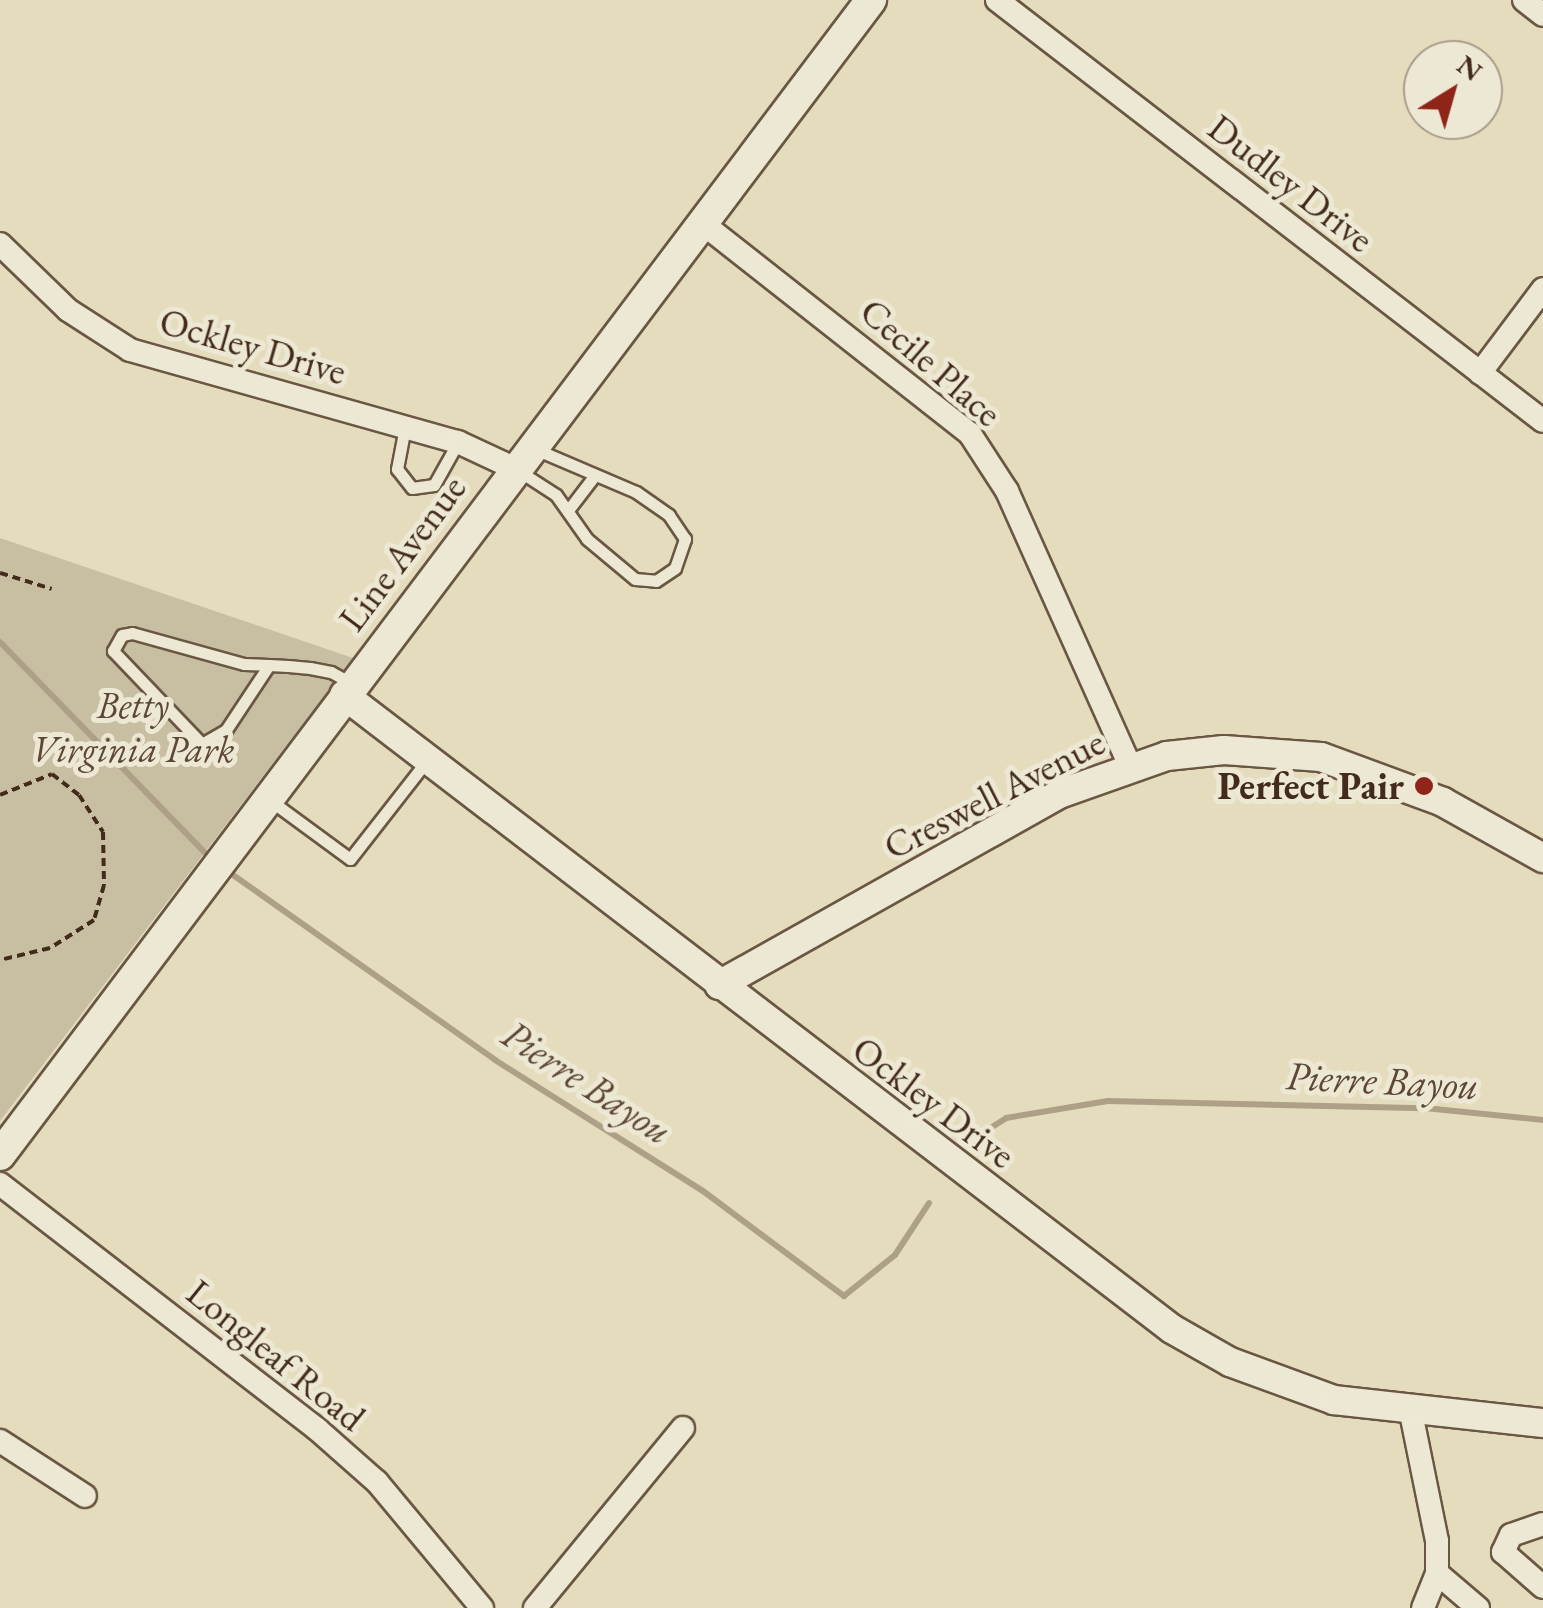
<!DOCTYPE html>
<style>
body{margin:0}
#map{position:relative;width:1543px;height:1608px;overflow:hidden;background:#e4dcbd;font-family:"EB Garamond",serif}
div>[style]{position:absolute}
.green>*{inset:0;background:#c8bea1}
.stream>*{height:6px;margin:-3px;padding:0 3px;transform-origin:3px;border-radius:3px;background:#ada086}
.path>*{height:4px;margin-top:-2px;transform-origin:0;background:repeating-linear-gradient(90deg,#422b1a 0 8px,transparent 0 13px)}
.roads{filter:drop-shadow(2px 0 #6a5743) drop-shadow(-2px 0 #6a5743) drop-shadow(0 2px #6a5743) drop-shadow(0 -2px #6a5743)}
.service>*{height:11px;margin:-5.5px;padding:0 5.5px;transform-origin:5.5px;border-radius:5.5px;background:#ede8d4}
.minor>*{height:22px;margin:-11px;padding:0 11px;transform-origin:11px;border-radius:11px;background:#ede8d4}
.tertiary>*{height:28px;margin:-14px;padding:0 14px;transform-origin:14px;border-radius:14px;background:#ede8d4}
.secondary>*{height:30px;margin:-15px;padding:0 15px;transform-origin:15px;border-radius:15px;background:#ede8d4}
.dots>*{width:28px;height:28px;translate:-50% -50%;box-sizing:border-box;border:5px solid #ede8d4;border-radius:50%}
span{translate:-50% -50%;white-space:nowrap;text-align:center;line-height:1.15;-webkit-text-stroke:10px #ede8d4;paint-order:stroke}
.street-label{font-size:38px;color:#422b1a}
.park-label{font-size:38px;color:#5d4835;font-style:italic}
.poi-label{font-size:38px;color:#422b1a;font-weight:700}
.right{translate:-100% -50%;text-align:right}
.water-label{font-size:40px;color:#5d4835;font-style:italic}
.north{position:absolute;left:1403px;top:40px;width:100px;height:100px;box-sizing:border-box;background:#ede8d4;border:2px solid #a99c8a;border-radius:50%;rotate:37deg;font-size:28px;font-weight:700;line-height:40px;text-align:center;color:#422b1a}
.north::after{content:'';display:block;margin:auto;width:35px;height:45px;background:#8f2418;clip-path:polygon(50% 0,100% 100%,50% 72%,0 100%)}
</style>
<div id="map">
<div class="green">
<i style="clip-path:polygon(0 538px,353px 658px,0 1121px)"></i>
</div>
<div class="stream">
<i style="left:0;top:642px;width:304px;rotate:45.8deg"></i>
<i style="left:226px;top:870px;width:329px;rotate:35.2deg"></i>
<i style="left:495px;top:1060px;width:246px;rotate:32.2deg"></i>
<i style="left:703px;top:1191px;width:176px;rotate:36.7deg"></i>
<i style="left:844px;top:1296px;width:65px;rotate:-38.8deg"></i>
<i style="left:895px;top:1255px;width:62px;rotate:-56.8deg"></i>
<i style="left:984px;top:1132px;width:26px;rotate:-32deg"></i>
<i style="left:1006px;top:1118px;width:103px;rotate:-9.5deg"></i>
<i style="left:1108px;top:1101px;width:317px;rotate:1.3deg"></i>
<i style="left:1425px;top:1108px;width:119px;rotate:5.8deg"></i>
</div>
<div class="path">
<i style="left:0;top:573px;width:54px;rotate:17.1deg"></i>
<i style="left:0;top:795px;width:56px;rotate:-22deg"></i>
<i style="left:52px;top:774px;width:34px;rotate:38deg"></i>
<i style="left:79px;top:795px;width:44px;rotate:57deg"></i>
<i style="left:103px;top:832px;width:53px;rotate:88.9deg"></i>
<i style="left:104px;top:885px;width:36px;rotate:106deg"></i>
<i style="left:94px;top:920px;width:52px;rotate:147.5deg"></i>
<i style="left:50px;top:948px;width:51px;rotate:166.5deg"></i>
</div>
<div class="roads">
<div class="service">
<i style="left:405px;top:427px;width:43px;rotate:100.8deg"></i>
<i style="left:397px;top:469px;width:24px;rotate:52deg"></i>
<i style="left:412px;top:488px;width:22px;rotate:-8deg"></i>
<i style="left:434px;top:485px;width:49px;rotate:-60.8deg"></i>
<i style="left:519px;top:471px;width:44px;rotate:33deg"></i>
<i style="left:556px;top:495px;width:54px;rotate:54.8deg"></i>
<i style="left:587px;top:539px;width:62px;rotate:39.8deg"></i>
<i style="left:635px;top:579px;width:21px;rotate:5deg"></i>
<i style="left:656px;top:581px;width:23px;rotate:-34deg"></i>
<i style="left:675px;top:568px;width:31px;rotate:-71deg"></i>
<i style="left:685px;top:539px;width:29px;rotate:-124deg"></i>
<i style="left:669px;top:515px;width:40px;rotate:-145.1deg"></i>
<i style="left:636px;top:492px;width:110px;rotate:-156.9deg"></i>
<i style="left:569px;top:509px;width:43px;rotate:-52.6deg"></i>
<i style="left:269px;top:665px;width:78px;rotate:123.5deg"></i>
<i style="left:226px;top:730px;width:28px;rotate:150deg"></i>
<i style="left:202px;top:744px;width:129px;rotate:-133.7deg"></i>
<i style="left:113px;top:651px;width:18px;rotate:-61deg"></i>
<i style="left:122px;top:635px;width:10px;rotate:-11deg"></i>
<i style="left:132px;top:633px;width:116px;rotate:15.5deg"></i>
<i style="left:244px;top:664px;width:25px;rotate:2deg"></i>
<i style="left:269px;top:665px;width:19px;rotate:3deg"></i>
<i style="left:288px;top:666px;width:22px;rotate:5deg"></i>
<i style="left:310px;top:668px;width:21px;rotate:11deg"></i>
<i style="left:331px;top:672px;width:25px;rotate:29deg"></i>
<i style="left:271px;top:801px;width:98px;rotate:36.3deg"></i>
<i style="left:350px;top:859px;width:127px;rotate:-52deg"></i>
</div>
<div class="minor">
<i style="left:997px;top:0;width:689px;rotate:37.63deg"></i>
<i style="left:1524px;top:0;width:24px;rotate:38deg"></i>
<i style="left:702px;top:223px;width:341px;rotate:38.2deg"></i>
<i style="left:970px;top:434px;width:68px;rotate:57deg"></i>
<i style="left:1007px;top:491px;width:301px;rotate:65.9deg"></i>
<i style="left:0;top:244px;width:95px;rotate:44.1deg"></i>
<i style="left:68px;top:310px;width:74px;rotate:32.8deg"></i>
<i style="left:130px;top:350px;width:341px;rotate:15.7deg"></i>
<i style="left:458px;top:442px;width:64px;rotate:25deg"></i>
<i style="left:1480px;top:373px;width:105px;rotate:-53.1deg"></i>
<i style="left:0;top:1184px;width:401px;rotate:37.7deg"></i>
<i style="left:317px;top:1429px;width:80px;rotate:41.5deg"></i>
<i style="left:377px;top:1482px;width:164px;rotate:50.2deg"></i>
<i style="left:1411px;top:1413px;width:131px;rotate:78.5deg"></i>
<i style="left:1437px;top:1541px;width:32px;rotate:90deg"></i>
<i style="left:1437px;top:1573px;width:54px;rotate:40.5deg"></i>
<i style="left:0;top:1441px;width:101px;rotate:32.9deg"></i>
<i style="left:1543px;top:1524px;width:34px;rotate:161deg"></i>
<i style="left:1511px;top:1535px;width:19px;rotate:115deg"></i>
<i style="left:1503px;top:1552px;width:53px;rotate:41.2deg"></i>
<i style="left:535px;top:1608px;width:233px;rotate:-50.6deg"></i>
<i style="left:1423px;top:1608px;width:38px;rotate:-68deg"></i>
</div>
<div class="tertiary">
<i style="left:344px;top:695px;width:1043px;rotate:37.44deg"></i>
<i style="left:1172px;top:1329px;width:67px;rotate:29.6deg"></i>
<i style="left:1230px;top:1362px;width:111px;rotate:20.1deg"></i>
<i style="left:1334px;top:1400px;width:210px;rotate:6.3deg"></i>
<i style="left:719px;top:985px;width:390px;rotate:-29.3deg"></i>
<i style="left:1059px;top:794px;width:114px;rotate:-19.4deg"></i>
<i style="left:1167px;top:756px;width:57px;rotate:-6deg"></i>
<i style="left:1224px;top:750px;width:97px;rotate:4.1deg"></i>
<i style="left:1321px;top:757px;width:130px;rotate:20.2deg"></i>
<i style="left:1443px;top:802px;width:115px;rotate:29.2deg"></i>
</div>
<div class="secondary">
<i style="left:0;top:1155px;width:1447px;rotate:-52.98deg"></i>
</div>
</div>
<div class="dots">
<i style="left:1424px;top:786px;background:#8f2418"></i>
</div>
<div class="street-label">
<span style="left:1291px;top:183px;rotate:38deg">Dudley Drive</span>
<span style="left:253px;top:346px;rotate:16deg">Ockley Drive</span>
<span style="left:931px;top:362px;rotate:41deg">Cecile Place</span>
<span style="left:402px;top:553px;rotate:-53deg">Line Avenue</span>
<span style="left:994px;top:794px;rotate:-27deg">Creswell Avenue</span>
<span style="left:934px;top:1102px;rotate:37deg">Ockley Drive</span>
<span style="left:276px;top:1355px;rotate:39deg">Longleaf Road</span>
</div>
<div class="park-label">
<span style="left:133px;top:727px">Betty<br>Virginia Park</span>
</div>
<div class="poi-label">
<span class="right" style="left:1404px;top:786px">Perfect Pair</span>
</div>
<div class="water-label">
<span style="left:1382px;top:1080px;rotate:3deg">Pierre Bayou</span>
<span style="left:587px;top:1082px;rotate:33deg">Pierre Bayou</span>
</div>
<div class="north">N</div>
</div>
